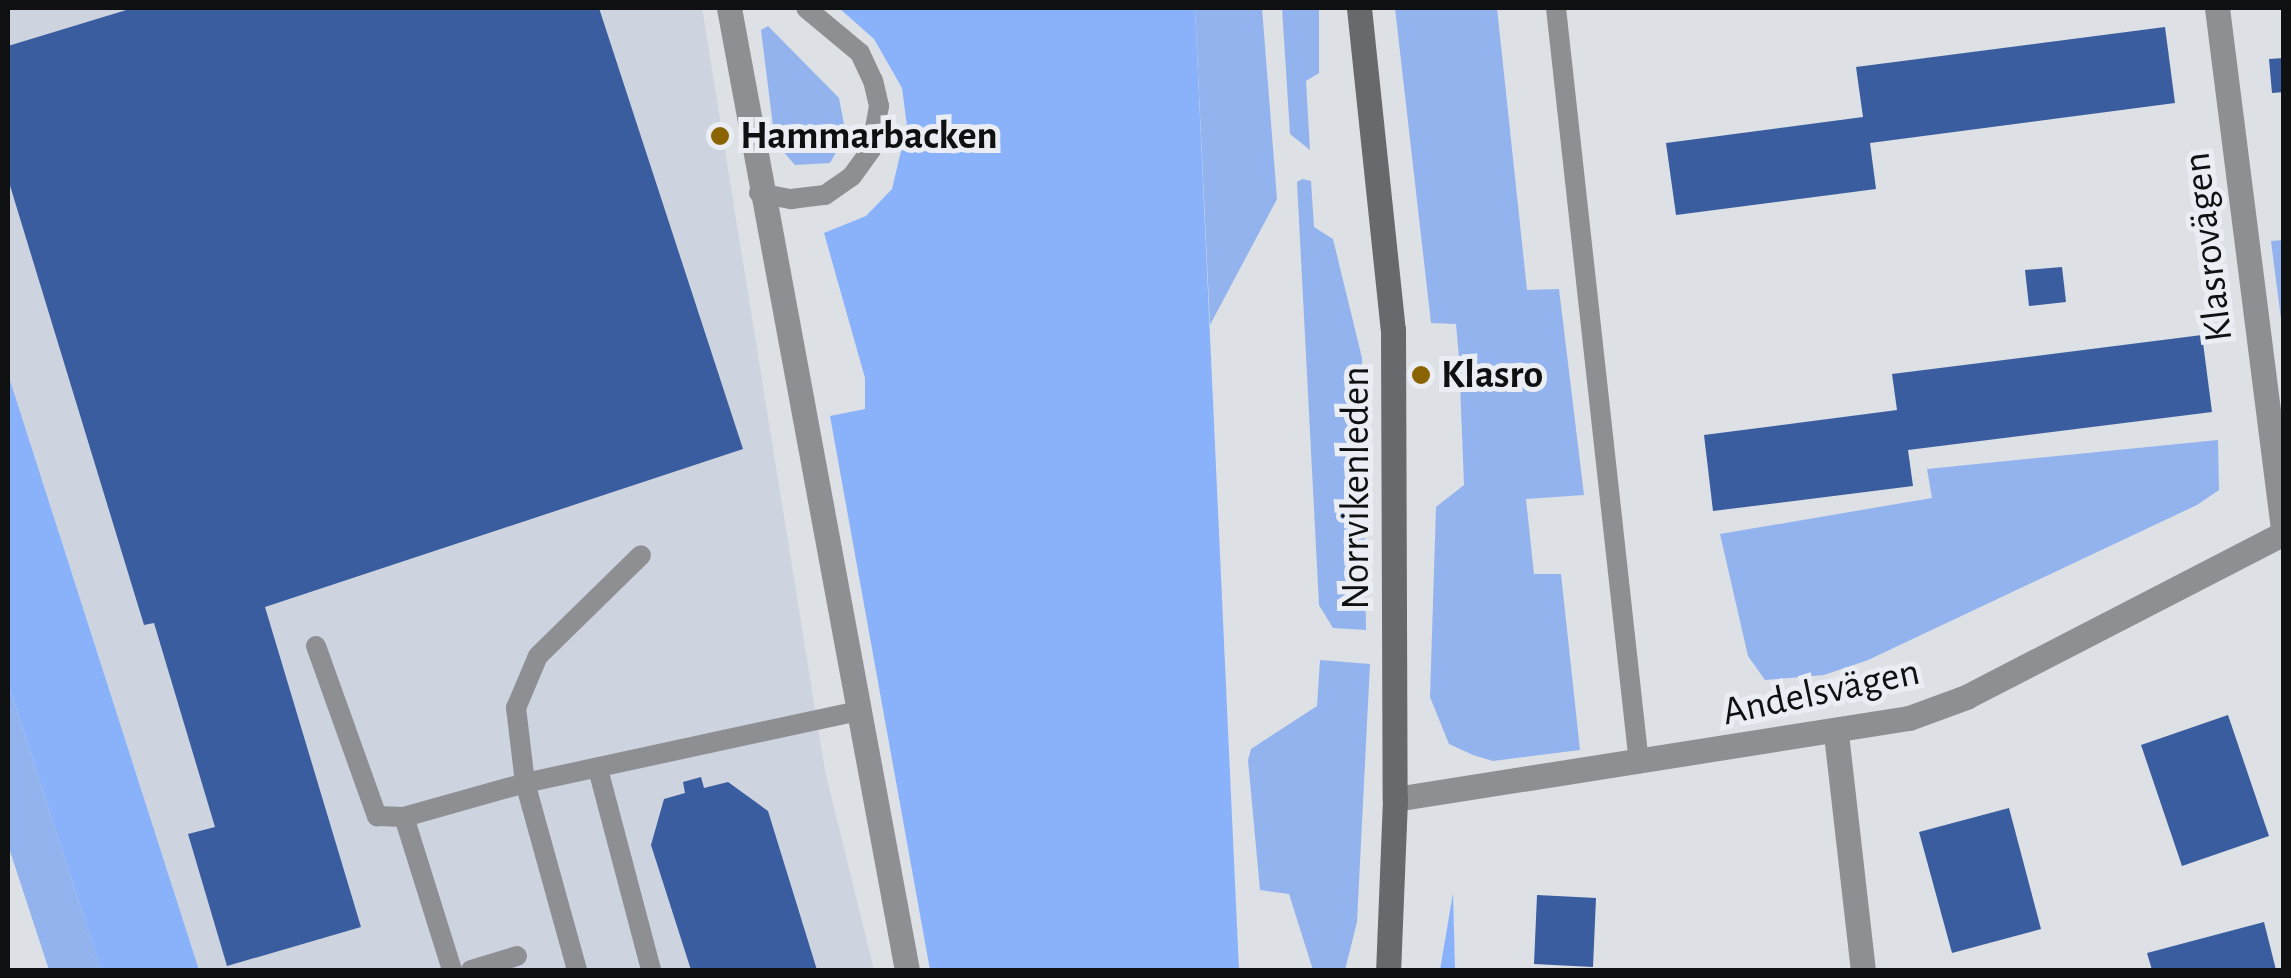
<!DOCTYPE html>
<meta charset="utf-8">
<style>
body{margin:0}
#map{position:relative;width:2291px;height:978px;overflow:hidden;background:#dde0e5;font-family:"Alegreya Sans",sans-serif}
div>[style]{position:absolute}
.built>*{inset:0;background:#cdd4e0}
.green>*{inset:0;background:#93b3ee}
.forest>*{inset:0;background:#8ab2fb}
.building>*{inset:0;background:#3a5d9f}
.lane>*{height:20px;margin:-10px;padding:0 10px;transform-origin:10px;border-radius:10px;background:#8e8f92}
.street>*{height:25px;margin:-12.5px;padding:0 12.5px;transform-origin:12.5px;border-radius:12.5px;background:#8e8f92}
.secondary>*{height:25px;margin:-12.5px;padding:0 12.5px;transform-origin:12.5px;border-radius:12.5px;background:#67696c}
.dots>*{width:28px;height:28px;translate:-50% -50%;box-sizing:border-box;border:5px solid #eaedf3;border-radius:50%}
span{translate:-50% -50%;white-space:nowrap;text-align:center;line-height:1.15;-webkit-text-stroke:10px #eaedf3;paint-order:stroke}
.poi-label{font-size:40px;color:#0f1012;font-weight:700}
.left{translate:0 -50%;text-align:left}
.street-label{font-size:40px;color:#0f1012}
.frame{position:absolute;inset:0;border:10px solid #0f1012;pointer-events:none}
</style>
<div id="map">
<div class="built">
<i style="clip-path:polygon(8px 8px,702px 8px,825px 771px,874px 970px,199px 970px,8px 374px)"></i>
</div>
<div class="green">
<i style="clip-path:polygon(1195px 8px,1262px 8px,1277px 199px,1210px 325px)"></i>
<i style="clip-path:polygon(1282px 8px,1319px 8px,1319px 73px,1306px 81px,1310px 150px,1290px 134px)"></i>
<i style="clip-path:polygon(1395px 8px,1497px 8px,1527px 290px,1559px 289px,1584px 495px,1526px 499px,1534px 574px,1561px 574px,1580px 750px,1493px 761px,1473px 755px,1449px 744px,1430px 697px,1436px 507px,1464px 485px,1459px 357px,1456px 324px,1431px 323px)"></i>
<i style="clip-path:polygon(768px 26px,839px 98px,846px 135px,830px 163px,795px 165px,775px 142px,761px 30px)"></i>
<i style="clip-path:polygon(1302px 179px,1311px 181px,1314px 227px,1333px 239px,1362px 358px,1366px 630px,1333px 628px,1319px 605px,1297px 182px)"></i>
<i style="clip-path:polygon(2283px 240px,2284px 240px,2283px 335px,2271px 241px)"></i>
<i style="clip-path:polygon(2218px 440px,2219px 490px,2197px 505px,1868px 660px,1824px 675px,1765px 680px,1748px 656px,1720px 534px,1932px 498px,1927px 469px)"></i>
<i style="clip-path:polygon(1320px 660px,1370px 664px,1357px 922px,1345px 970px,1313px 970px,1289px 894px,1260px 890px,1248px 760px,1251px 749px,1317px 706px)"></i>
<i style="clip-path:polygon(8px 683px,101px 970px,49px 970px,8px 845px)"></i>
</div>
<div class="forest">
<i style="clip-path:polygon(839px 8px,1195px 8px,1239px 970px,930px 970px,830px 416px,865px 409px,865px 378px,824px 233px,866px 216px,892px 189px,907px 126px,902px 88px,874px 39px)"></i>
<i style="clip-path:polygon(8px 374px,199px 970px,101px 970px,8px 683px)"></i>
<i style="clip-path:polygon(1453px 893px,1455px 970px,1440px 970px)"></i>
</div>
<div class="building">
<i style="clip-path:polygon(133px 8px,599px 8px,743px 449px,265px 607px,361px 927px,227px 966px,188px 834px,215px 827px,154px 623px,144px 625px,8px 179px,8px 46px)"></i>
<i style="clip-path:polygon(2165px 27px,2175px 103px,1870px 143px,1876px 189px,1676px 215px,1666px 143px,1863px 117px,1856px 67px)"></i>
<i style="clip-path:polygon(2284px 58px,2284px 92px,2272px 93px,2269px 59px)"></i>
<i style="clip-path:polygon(2062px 267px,2066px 302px,2029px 306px,2025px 270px)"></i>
<i style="clip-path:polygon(2202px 335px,2212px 412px,1908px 450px,1913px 486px,1713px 511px,1704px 435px,1897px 410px,1892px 374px)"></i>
<i style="clip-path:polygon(2228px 715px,2269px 836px,2182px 866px,2141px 745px)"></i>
<i style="clip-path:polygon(701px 777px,704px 788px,728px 782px,768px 811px,817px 970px,691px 970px,651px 845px,664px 799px,685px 793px,683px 782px)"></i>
<i style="clip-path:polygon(2009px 808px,2041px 929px,1952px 953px,1919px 832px)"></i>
<i style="clip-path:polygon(1537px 895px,1596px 898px,1593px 967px,1534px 964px)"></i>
<i style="clip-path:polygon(2264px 922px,2276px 970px,2152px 970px,2147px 953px)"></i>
</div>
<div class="lane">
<i style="left:1556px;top:8px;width:760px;rotate:83.73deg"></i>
<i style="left:759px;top:193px;width:33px;rotate:11deg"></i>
<i style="left:791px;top:199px;width:34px;rotate:-7deg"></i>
<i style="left:825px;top:195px;width:33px;rotate:-35deg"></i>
<i style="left:852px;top:176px;width:32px;rotate:-54deg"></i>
<i style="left:871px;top:150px;width:45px;rotate:-79.7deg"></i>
<i style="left:879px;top:106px;width:26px;rotate:-103deg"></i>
<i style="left:873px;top:81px;width:31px;rotate:-115deg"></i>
<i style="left:860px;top:53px;width:70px;rotate:-140.2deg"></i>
<i style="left:316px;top:646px;width:181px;rotate:70.3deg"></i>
<i style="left:377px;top:816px;width:27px;rotate:2deg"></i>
<i style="left:598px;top:769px;width:208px;rotate:75.2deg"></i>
<i style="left:452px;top:970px;width:160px;rotate:-107.4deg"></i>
<i style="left:404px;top:817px;width:126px;rotate:-15.7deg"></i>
<i style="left:525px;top:783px;width:340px;rotate:-12.2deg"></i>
<i style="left:471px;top:970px;width:48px;rotate:-16.9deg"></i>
<i style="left:577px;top:970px;width:194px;rotate:-105.5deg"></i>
<i style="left:525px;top:783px;width:76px;rotate:-96.8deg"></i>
<i style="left:516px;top:708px;width:56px;rotate:-67.1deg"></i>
<i style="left:538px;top:656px;width:144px;rotate:-44.4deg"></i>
</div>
<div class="street">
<i style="left:729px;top:8px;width:978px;rotate:79.52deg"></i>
<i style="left:2217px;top:8px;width:533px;rotate:82.78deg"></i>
<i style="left:1836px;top:734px;width:238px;rotate:83.5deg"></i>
<i style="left:1395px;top:799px;width:520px;rotate:-8.96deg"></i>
<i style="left:1909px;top:718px;width:61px;rotate:-20.2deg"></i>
<i style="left:1966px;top:697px;width:358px;rotate:-27.3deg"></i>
</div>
<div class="secondary">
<i style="left:1359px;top:8px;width:324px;rotate:84deg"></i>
<i style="left:1393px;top:330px;width:469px;rotate:89.8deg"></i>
<i style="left:1395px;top:799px;width:171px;rotate:92.3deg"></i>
</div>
<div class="dots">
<i style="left:720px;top:136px;background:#8a6302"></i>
<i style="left:1421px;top:375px;background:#8a6302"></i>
</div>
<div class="poi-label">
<span class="left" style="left:740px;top:136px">Hammarbacken</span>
<span class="left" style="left:1441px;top:375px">Klasro</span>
</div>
<div class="street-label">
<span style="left:2208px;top:247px;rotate:-97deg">Klasrovägen</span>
<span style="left:1356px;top:488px;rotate:-90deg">Norrvikenleden</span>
<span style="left:1821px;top:692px;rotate:-12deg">Andelsvägen</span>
</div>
<div class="frame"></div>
</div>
